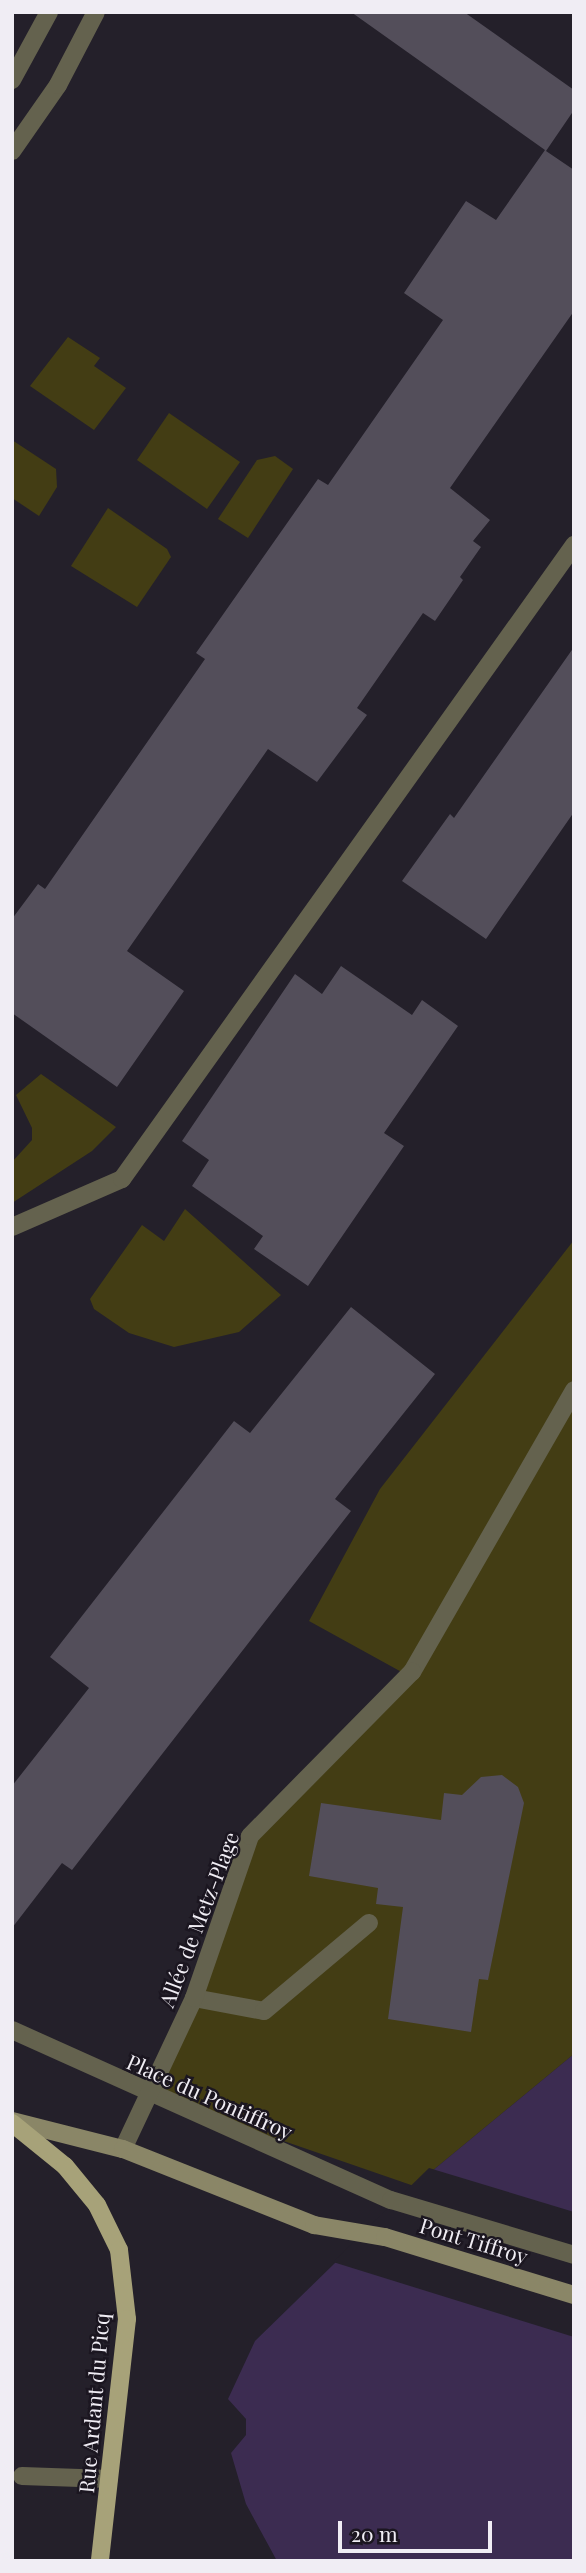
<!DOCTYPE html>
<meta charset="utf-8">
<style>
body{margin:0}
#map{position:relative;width:586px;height:2573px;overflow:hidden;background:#24202a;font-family:"Playfair Display",serif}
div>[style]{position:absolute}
.green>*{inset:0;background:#433d14}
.water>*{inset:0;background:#3c2c51}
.pier>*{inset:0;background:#24202a}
.building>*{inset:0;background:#534e5a}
.service>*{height:18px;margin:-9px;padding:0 9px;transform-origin:9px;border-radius:9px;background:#64624e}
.minor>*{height:18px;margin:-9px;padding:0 9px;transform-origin:9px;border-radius:9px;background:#64624e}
.secondary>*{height:18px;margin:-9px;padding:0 9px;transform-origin:9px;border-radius:9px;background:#8a8667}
.primary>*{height:18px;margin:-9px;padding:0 9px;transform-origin:9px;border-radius:9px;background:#a7a279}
span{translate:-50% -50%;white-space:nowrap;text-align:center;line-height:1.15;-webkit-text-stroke:5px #1b1620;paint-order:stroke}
.street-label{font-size:21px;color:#f0edf4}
.frame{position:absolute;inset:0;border:14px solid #f0edf4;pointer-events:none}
.scale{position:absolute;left:338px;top:2521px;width:154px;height:32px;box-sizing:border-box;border:4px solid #f0edf4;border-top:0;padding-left:9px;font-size:21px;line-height:24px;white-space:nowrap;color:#f0edf4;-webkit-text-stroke:5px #1b1620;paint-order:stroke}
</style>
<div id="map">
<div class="green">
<i style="clip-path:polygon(68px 337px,100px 358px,94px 366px,126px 388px,94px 430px,30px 386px)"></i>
<i style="clip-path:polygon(169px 413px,240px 462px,207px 509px,137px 460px)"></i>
<i style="clip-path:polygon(12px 440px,56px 469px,57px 487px,39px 516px,12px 498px)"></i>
<i style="clip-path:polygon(275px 456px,293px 469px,248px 538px,218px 519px,257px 460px)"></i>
<i style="clip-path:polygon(108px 508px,167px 549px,171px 557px,137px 607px,71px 566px)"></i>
<i style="clip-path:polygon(41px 1074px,116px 1127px,92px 1151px,12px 1203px,12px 1162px,32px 1140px,32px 1128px,16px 1095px)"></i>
<i style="clip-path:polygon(185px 1209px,281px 1295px,239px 1332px,174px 1347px,129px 1333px,94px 1309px,90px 1299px,142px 1225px,164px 1241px)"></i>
<i style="clip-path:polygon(574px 1240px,574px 2054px,414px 2186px,151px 2095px,250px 1836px,407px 1675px,309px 1621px,380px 1489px)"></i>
</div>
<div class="water">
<i style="clip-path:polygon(574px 2054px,574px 2561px,277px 2561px,246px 2504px,231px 2453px,246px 2435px,246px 2419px,228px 2399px,255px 2341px,414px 2186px)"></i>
</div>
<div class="pier">
<i style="clip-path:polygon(429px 2168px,574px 2212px,574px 2337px,333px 2262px)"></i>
</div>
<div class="building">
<i style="clip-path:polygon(351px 12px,464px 12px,574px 90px,574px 110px,546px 151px,574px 170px,574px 311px,450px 488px,490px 520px,473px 541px,481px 547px,460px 577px,463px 580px,435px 621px,423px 613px,357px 708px,367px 715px,317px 782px,268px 749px,127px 951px,184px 991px,117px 1087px,12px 1013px,12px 919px,38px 884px,45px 889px,205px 659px,196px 653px,271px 546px,318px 479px,328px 485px,443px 320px,404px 293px,466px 201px,496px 220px,545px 150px)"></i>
<i style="clip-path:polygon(574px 647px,574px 812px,486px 939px,402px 881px,450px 814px,454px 818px)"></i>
<i style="clip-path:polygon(341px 966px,412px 1015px,422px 1000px,458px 1026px,384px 1133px,404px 1146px,308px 1286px,254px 1249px,263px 1236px,192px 1186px,209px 1160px,182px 1141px,295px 974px,322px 994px)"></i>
<i style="clip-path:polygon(351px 1307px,435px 1374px,335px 1499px,351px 1511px,72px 1870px,62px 1863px,12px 1928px,12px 1786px,89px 1688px,50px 1657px,234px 1421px,250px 1433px)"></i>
<i style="clip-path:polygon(502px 1775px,518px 1787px,524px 1803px,488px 1980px,479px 1979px,471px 2032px,388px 2019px,403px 1907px,376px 1904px,378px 1888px,309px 1876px,321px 1803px,441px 1820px,444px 1793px,462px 1795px,481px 1777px)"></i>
</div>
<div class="service">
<i style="left:12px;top:151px;width:80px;rotate:-55.1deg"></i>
<i style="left:58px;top:85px;width:82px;rotate:-62.5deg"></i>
<i style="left:12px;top:1227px;width:120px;rotate:-23.6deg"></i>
<i style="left:122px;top:1179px;width:779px;rotate:-54.51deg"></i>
<i style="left:412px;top:1672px;width:325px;rotate:-60.1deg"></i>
<i style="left:194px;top:1998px;width:71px;rotate:10.5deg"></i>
<i style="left:264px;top:2011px;width:137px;rotate:-40deg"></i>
<i style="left:12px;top:2030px;width:415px;rotate:24.2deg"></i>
<i style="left:391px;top:2200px;width:191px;rotate:16.7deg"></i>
<i style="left:22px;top:2476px;width:87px;rotate:2deg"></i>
</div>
<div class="minor">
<i style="left:12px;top:80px;width:77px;rotate:-61.4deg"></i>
<i style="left:123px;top:2149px;width:167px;rotate:-64.8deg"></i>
<i style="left:194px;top:1998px;width:171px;rotate:-70.9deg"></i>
<i style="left:250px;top:1836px;width:231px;rotate:-45.4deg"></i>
</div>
<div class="secondary">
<i style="left:12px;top:2121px;width:114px;rotate:14.2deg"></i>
<i style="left:123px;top:2149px;width:206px;rotate:21.7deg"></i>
<i style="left:314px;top:2225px;width:72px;rotate:9.6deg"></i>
<i style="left:385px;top:2237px;width:198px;rotate:17.1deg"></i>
</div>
<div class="primary">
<i style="left:12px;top:2123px;width:68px;rotate:39.1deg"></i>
<i style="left:65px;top:2166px;width:50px;rotate:50.6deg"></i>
<i style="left:97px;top:2205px;width:50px;rotate:63.9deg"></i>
<i style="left:119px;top:2250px;width:69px;rotate:83.4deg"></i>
<i style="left:127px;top:2319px;width:244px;rotate:96.4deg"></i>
</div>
<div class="street-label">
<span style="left:198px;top:1919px;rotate:-69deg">Allée de Metz-Plage</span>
<span style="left:210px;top:2096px;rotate:24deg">Place du Pontiffroy</span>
<span style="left:474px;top:2240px;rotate:17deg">Pont Tiffroy</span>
<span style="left:93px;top:2403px;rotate:-85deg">Rue Ardant du Picq</span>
</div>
<div class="frame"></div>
<div class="scale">20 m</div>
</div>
